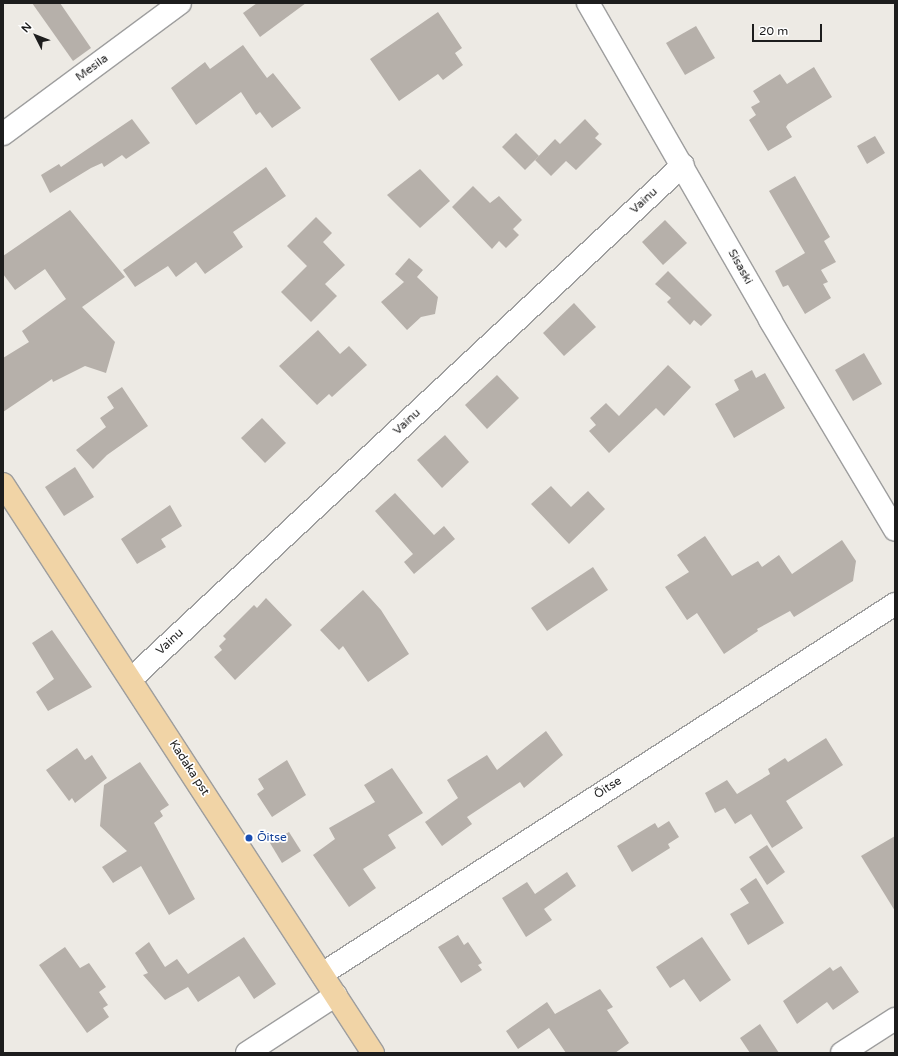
<!DOCTYPE html>
<meta charset="utf-8">
<style>
body{margin:0}
#map{position:relative;width:898px;height:1056px;overflow:hidden;background:#edeae4;font-family:"Varela Round",sans-serif}
div>[style]{position:absolute}
.building>*{inset:0;background:#b6b0aa}
.roads{filter:drop-shadow(1px 0 #9e9e9e) drop-shadow(-1px 0 #9e9e9e) drop-shadow(0 1px #9e9e9e) drop-shadow(0 -1px #9e9e9e)}
.minor>*{height:22px;margin:-11px;padding:0 11px;transform-origin:11px;border-radius:11px;background:#fff}
.major>*{height:22px;margin:-11px;padding:0 11px;transform-origin:11px;border-radius:11px;background:#f1d4a6}
.dots>*{width:11px;height:11px;translate:-50% -50%;box-sizing:border-box;border:2px solid #fff;border-radius:50%}
span{translate:-50% -50%;white-space:nowrap;text-align:center;line-height:1.15;-webkit-text-stroke:3.5px #fff;paint-order:stroke}
.street-label{font-size:12px;color:#1d1d1d}
.transit-label{font-size:12px;color:#164399}
.left{translate:0 -50%;text-align:left}
.frame{position:absolute;inset:0;border:4px solid #1d1d1d;pointer-events:none}
.north{position:absolute;left:16px;top:16px;width:40px;height:40px;-webkit-text-stroke:3px #fff;paint-order:stroke;rotate:312deg;font-size:11px;font-weight:700;line-height:16px;text-align:center;color:#1d1d1d}
.north::after{content:'';display:block;margin:auto;width:14px;height:18px;background:#1d1d1d;clip-path:polygon(50% 0,100% 100%,50% 72%,0 100%)}
.scale{position:absolute;left:752px;top:24px;width:70px;height:18px;box-sizing:border-box;border:2px solid #1d1d1d;border-top:0;padding-left:5px;font-size:12px;line-height:14px;white-space:nowrap;color:#1d1d1d;-webkit-text-stroke:3px #fff;paint-order:stroke}
</style>
<div id="map">
<div class="building">
<i style="clip-path:polygon(32px 3px,60px 3px,91px 48px,73px 61px)"></i>
<i style="clip-path:polygon(257px 3px,306px 3px,260px 37px,243px 13px)"></i>
<i style="clip-path:polygon(438px 12px,462px 48px,455px 53px,463px 65px,443px 80px,438px 74px,399px 101px,370px 59px)"></i>
<i style="clip-path:polygon(696px 26px,715px 58px,685px 75px,666px 43px)"></i>
<i style="clip-path:polygon(243px 45px,267px 78px,273px 73px,301px 108px,272px 128px,260px 112px,256px 115px,241px 92px,196px 125px,171px 88px,205px 62px,210px 69px)"></i>
<i style="clip-path:polygon(814px 67px,832px 97px,788px 124px,786px 127px,792px 137px,768px 151px,749px 120px,756px 115px,751px 107px,760px 102px,753px 91px,780px 74px,787px 84px)"></i>
<i style="clip-path:polygon(132px 119px,150px 143px,126px 159px,122px 155px,104px 167px,102px 163px,91px 168px,50px 193px,41px 175px,59px 164px,61px 167px)"></i>
<i style="clip-path:polygon(585px 119px,599px 134px,595px 138px,602px 144px,576px 170px,566px 161px,551px 176px,535px 160px,555px 139px,560px 144px)"></i>
<i style="clip-path:polygon(516px 133px,539px 156px,525px 170px,502px 147px)"></i>
<i style="clip-path:polygon(875px 136px,885px 153px,867px 164px,857px 146px)"></i>
<i style="clip-path:polygon(266px 167px,286px 196px,233px 232px,243px 247px,205px 274px,196px 262px,176px 277px,168px 266px,135px 287px,123px 270px)"></i>
<i style="clip-path:polygon(420px 169px,450px 201px,420px 228px,387px 195px)"></i>
<i style="clip-path:polygon(795px 176px,830px 237px,824px 241px,836px 262px,821px 270px,828px 282px,823px 284px,831px 298px,805px 314px,788px 285px,783px 287px,775px 271px,805px 253px,769px 191px)"></i>
<i style="clip-path:polygon(473px 186px,490px 203px,499px 196px,522px 220px,513px 229px,519px 235px,506px 248px,499px 241px,492px 249px,452px 207px)"></i>
<i style="clip-path:polygon(70px 210px,125px 277px,82px 307px,115px 342px,106px 373px,85px 366px,53px 382px,52px 379px,3px 412px,3px 358px,29px 342px,22px 331px,66px 299px,45px 269px,15px 290px,3px 274px,3px 256px)"></i>
<i style="clip-path:polygon(316px 217px,332px 233px,323px 242px,345px 265px,325px 284px,337px 296px,311px 322px,281px 292px,307px 266px,287px 246px)"></i>
<i style="clip-path:polygon(665px 220px,687px 243px,663px 265px,642px 242px)"></i>
<i style="clip-path:polygon(409px 258px,423px 270px,417px 277px,438px 297px,435px 314px,421px 317px,407px 330px,381px 302px,404px 282px,395px 274px)"></i>
<i style="clip-path:polygon(668px 271px,712px 315px,701px 326px,694px 320px,690px 325px,667px 302px,671px 298px,655px 284px)"></i>
<i style="clip-path:polygon(574px 303px,596px 327px,564px 356px,543px 333px)"></i>
<i style="clip-path:polygon(318px 330px,340px 354px,349px 346px,367px 365px,332px 397px,329px 394px,317px 405px,279px 366px)"></i>
<i style="clip-path:polygon(864px 353px,882px 384px,853px 401px,835px 370px)"></i>
<i style="clip-path:polygon(668px 365px,691px 387px,664px 416px,656px 408px,609px 453px,589px 431px,596px 425px,590px 418px,606px 403px,619px 416px)"></i>
<i style="clip-path:polygon(752px 370px,756px 378px,765px 373px,785px 408px,734px 438px,715px 404px,739px 390px,734px 380px)"></i>
<i style="clip-path:polygon(497px 375px,519px 398px,487px 429px,465px 405px)"></i>
<i style="clip-path:polygon(122px 387px,148px 426px,107px 455px,93px 469px,76px 450px,106px 427px,100px 418px,114px 408px,107px 397px)"></i>
<i style="clip-path:polygon(262px 418px,286px 443px,265px 463px,241px 438px)"></i>
<i style="clip-path:polygon(445px 435px,469px 462px,442px 488px,417px 460px)"></i>
<i style="clip-path:polygon(75px 467px,94px 497px,64px 516px,45px 487px)"></i>
<i style="clip-path:polygon(551px 486px,571px 507px,588px 491px,605px 509px,569px 544px,531px 504px)"></i>
<i style="clip-path:polygon(395px 493px,434px 535px,444px 526px,455px 539px,414px 574px,404px 562px,413px 554px,375px 511px)"></i>
<i style="clip-path:polygon(170px 505px,182px 526px,161px 539px,166px 547px,137px 564px,121px 539px)"></i>
<i style="clip-path:polygon(705px 536px,732px 576px,758px 561px,762px 567px,779px 555px,792px 574px,842px 540px,856px 561px,853px 581px,794px 617px,790px 611px,757px 629px,758px 631px,724px 654px,697px 613px,687px 620px,665px 587px,689px 572px,677px 555px)"></i>
<i style="clip-path:polygon(593px 567px,608px 590px,547px 631px,531px 608px)"></i>
<i style="clip-path:polygon(363px 590px,381px 610px,409px 654px,368px 682px,343px 646px,339px 650px,320px 630px)"></i>
<i style="clip-path:polygon(266px 598px,292px 625px,235px 680px,214px 657px,222px 650px,219px 646px,226px 639px,223px 636px,254px 605px,257px 608px)"></i>
<i style="clip-path:polygon(52px 630px,92px 687px,48px 711px,36px 692px,54px 679px,32px 643px)"></i>
<i style="clip-path:polygon(546px 731px,563px 755px,524px 788px,520px 782px,467px 817px,472px 824px,442px 846px,425px 822px,458px 798px,447px 780px,487px 755px,497px 770px)"></i>
<i style="clip-path:polygon(826px 738px,843px 765px,786px 801px,803px 828px,772px 848px,751px 814px,735px 824px,725px 808px,715px 813px,705px 793px,727px 780px,737px 794px,770px 774px,768px 769px,785px 758px,788px 762px)"></i>
<i style="clip-path:polygon(77px 748px,85px 760px,92px 755px,107px 778px,75px 803px,72px 798px,69px 801px,46px 770px)"></i>
<i style="clip-path:polygon(287px 760px,306px 795px,272px 817px,257px 794px,264px 789px,258px 779px)"></i>
<i style="clip-path:polygon(140px 762px,169px 805px,160px 811px,163px 816px,154px 823px,195px 899px,169px 915px,141px 866px,113px 883px,102px 867px,127px 851px,100px 826px,104px 785px)"></i>
<i style="clip-path:polygon(392px 768px,423px 813px,388px 835px,396px 848px,363px 869px,376px 888px,349px 907px,313px 855px,335px 839px,329px 828px,375px 802px,364px 785px)"></i>
<i style="clip-path:polygon(669px 821px,679px 837px,668px 844px,670px 848px,632px 872px,617px 846px,655px 823px,658px 828px)"></i>
<i style="clip-path:polygon(289px 832px,301px 851px,282px 863px,270px 843px)"></i>
<i style="clip-path:polygon(895px 836px,895px 911px,861px 856px)"></i>
<i style="clip-path:polygon(767px 845px,785px 872px,767px 885px,749px 857px)"></i>
<i style="clip-path:polygon(567px 872px,576px 886px,544px 909px,552px 920px,526px 937px,502px 898px,527px 882px,535px 894px)"></i>
<i style="clip-path:polygon(756px 878px,784px 923px,748px 945px,730px 914px,749px 903px,740px 889px)"></i>
<i style="clip-path:polygon(458px 935px,464px 945px,468px 942px,482px 963px,478px 965px,482px 970px,479px 972px,461px 983px,438px 947px)"></i>
<i style="clip-path:polygon(244px 937px,276px 984px,254px 999px,239px 976px,198px 1002px,188px 987px,165px 1000px,143px 975px,148px 973px,135px 953px,149px 942px,165px 967px,177px 959px,188px 974px)"></i>
<i style="clip-path:polygon(702px 937px,731px 980px,700px 1002px,684px 979px,670px 988px,656px 967px)"></i>
<i style="clip-path:polygon(65px 947px,80px 968px,89px 963px,106px 987px,99px 992px,108px 1005px,103px 1008px,109px 1017px,87px 1033px,39px 965px)"></i>
<i style="clip-path:polygon(841px 966px,859px 992px,833px 1010px,827px 1002px,797px 1024px,783px 1001px,830px 967px,833px 971px)"></i>
<i style="clip-path:polygon(600px 989px,613px 1007px,607px 1010px,629px 1043px,615px 1053px,566px 1053px,549px 1028px,518px 1049px,506px 1031px,547px 1002px,555px 1014px)"></i>
<i style="clip-path:polygon(760px 1024px,779px 1053px,750px 1053px,740px 1038px)"></i>
</div>
<div class="roads">
<div class="minor">
<i style="left:588px;top:3px;width:366px;rotate:60.1deg"></i>
<i style="left:770px;top:320px;width:244px;rotate:59.2deg"></i>
<i style="left:3px;top:134px;width:220px;rotate:-36.5deg"></i>
<i style="left:131px;top:679px;width:754px;rotate:-42.96deg"></i>
<i style="left:322px;top:974px;width:682px;rotate:-32.85deg"></i>
<i style="left:247px;top:1053px;width:106px;rotate:-33.1deg"></i>
<i style="left:842px;top:1053px;width:63px;rotate:-32.7deg"></i>
</div>
<div class="major">
<i style="left:3px;top:484px;width:679px;rotate:56.97deg"></i>
</div>
</div>
<div class="dots">
<i style="left:249px;top:838px;background:#1a4fb4"></i>
</div>
<div class="street-label">
<span style="left:92px;top:68px;rotate:-36deg">Mesila</span>
<span style="left:644px;top:201px;rotate:-43deg">Vainu</span>
<span style="left:740px;top:267px;rotate:61deg">Sisaski</span>
<span style="left:407px;top:422px;rotate:-43deg">Vainu</span>
<span style="left:170px;top:642px;rotate:-43deg">Vainu</span>
<span style="left:189px;top:768px;rotate:57deg">Kadaka pst</span>
<span style="left:608px;top:788px;rotate:-33deg">Õitse</span>
</div>
<div class="transit-label">
<span class="left" style="left:257px;top:838px">Õitse</span>
</div>
<div class="frame"></div>
<div class="north">N</div>
<div class="scale">20 m</div>
</div>
